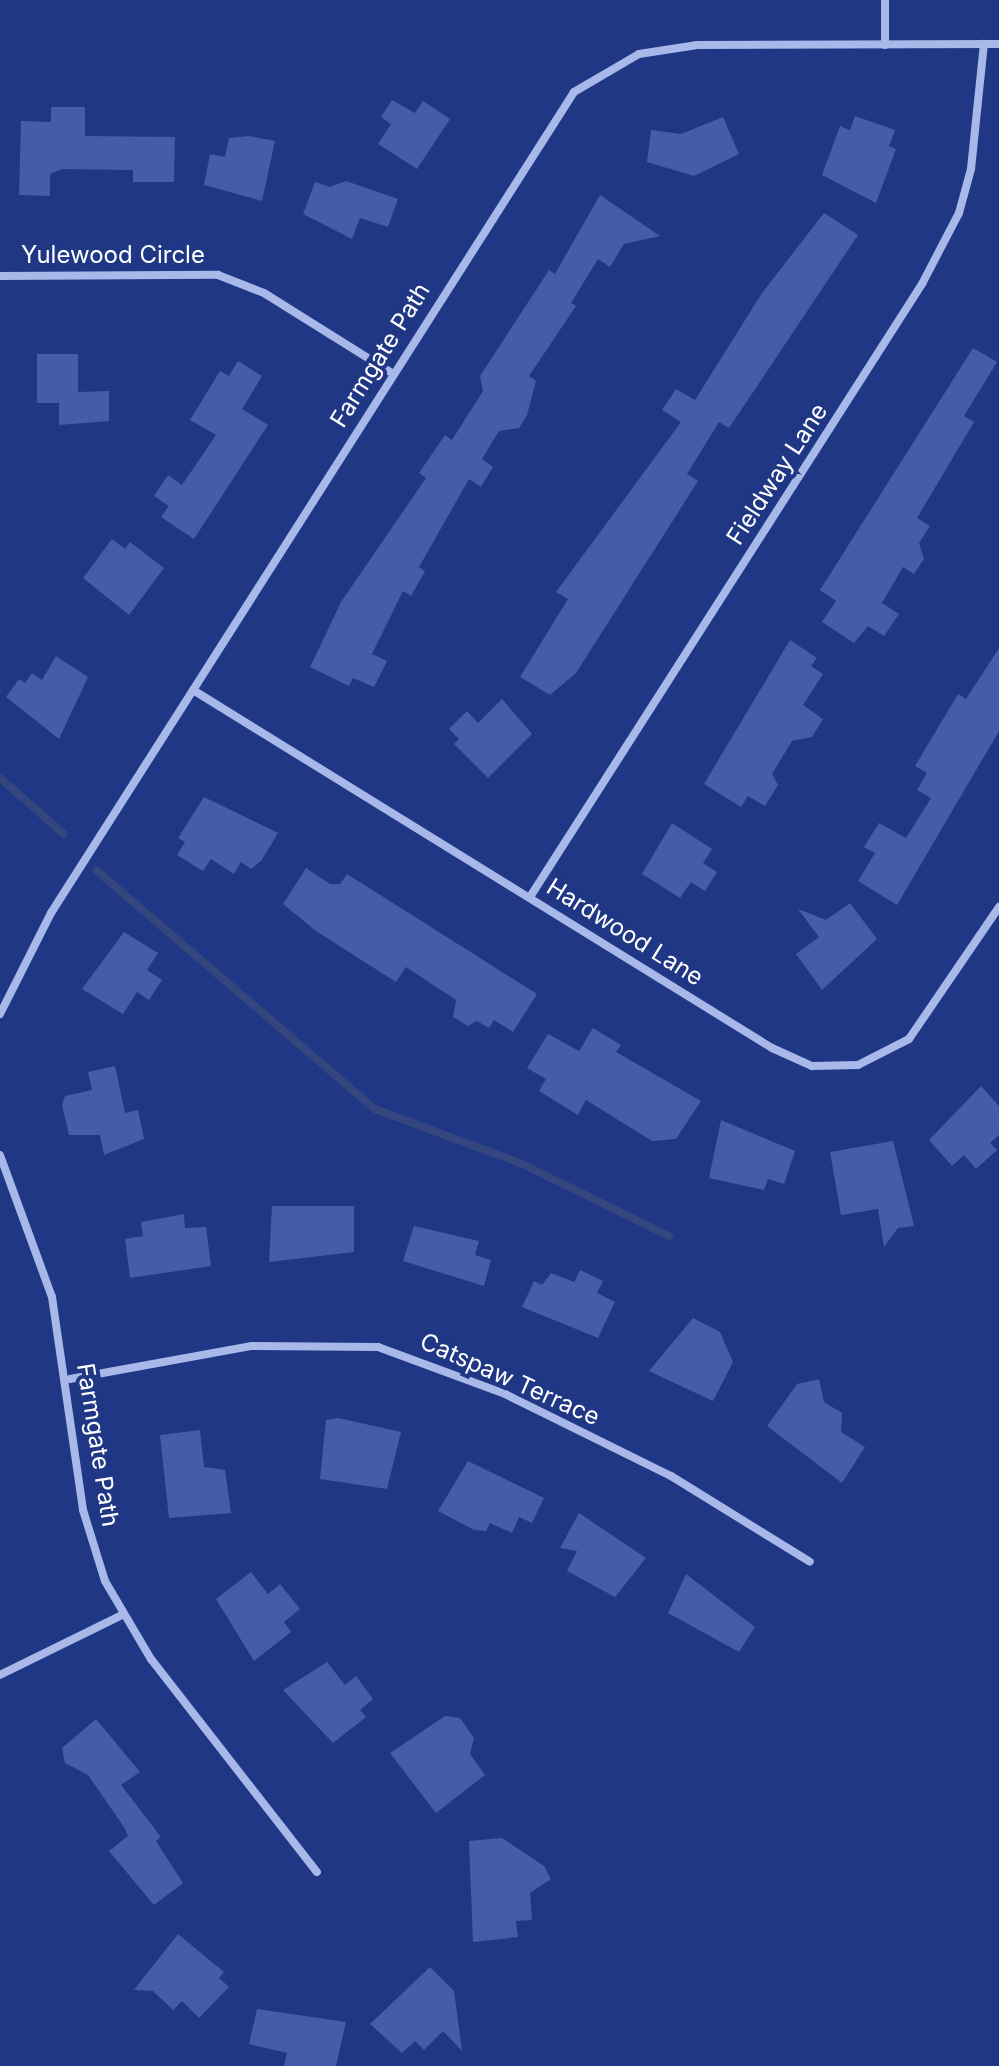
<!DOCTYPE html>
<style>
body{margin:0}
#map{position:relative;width:999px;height:2066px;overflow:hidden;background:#1f3784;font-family:Inter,sans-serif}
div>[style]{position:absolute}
.stream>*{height:8px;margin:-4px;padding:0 4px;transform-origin:4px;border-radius:4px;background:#35467f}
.building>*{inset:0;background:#445dab}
.street>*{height:8px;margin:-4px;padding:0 4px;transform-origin:4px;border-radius:4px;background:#a7b8e9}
span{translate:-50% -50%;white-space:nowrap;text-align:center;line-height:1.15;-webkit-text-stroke:8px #1f3784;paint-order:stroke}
.street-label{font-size:24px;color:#fff}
</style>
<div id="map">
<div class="stream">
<i style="left:0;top:778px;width:85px;rotate:41.2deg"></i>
<i style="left:97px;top:871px;width:366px;rotate:40.6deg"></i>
<i style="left:375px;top:1109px;width:155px;rotate:20.4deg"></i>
<i style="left:520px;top:1163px;width:166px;rotate:26.1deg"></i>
</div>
<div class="building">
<i style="clip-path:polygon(392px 100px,415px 113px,423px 101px,450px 119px,417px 169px,378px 144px,391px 124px,381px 117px)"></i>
<i style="clip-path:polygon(51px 107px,85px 107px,85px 136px,175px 137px,174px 182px,133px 182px,133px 170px,62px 169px,50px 174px,50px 196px,19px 195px,21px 121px,51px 122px)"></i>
<i style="clip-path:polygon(855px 116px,895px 130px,889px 146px,896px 149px,876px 203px,822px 175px,840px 126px,850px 130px)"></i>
<i style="clip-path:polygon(723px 117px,739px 154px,694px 176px,647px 162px,651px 130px,681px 134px)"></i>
<i style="clip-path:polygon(249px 136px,275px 141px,262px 201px,204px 185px,210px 154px,225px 157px,229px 138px)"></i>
<i style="clip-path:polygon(346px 181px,398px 199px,388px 227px,360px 218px,352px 239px,303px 214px,315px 182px,330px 187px)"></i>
<i style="clip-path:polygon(600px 195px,660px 236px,624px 244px,610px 267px,598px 259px,571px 303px,576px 306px,529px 376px,536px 381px,527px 415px,519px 428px,499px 431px,482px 459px,493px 467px,481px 487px,469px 479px,419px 567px,425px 571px,411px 596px,403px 591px,372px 654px,387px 661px,374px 687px,353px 678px,349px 686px,310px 667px,341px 602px,426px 478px,419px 473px,445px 435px,452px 440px,483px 391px,480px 376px,549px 270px,555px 274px)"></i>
<i style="clip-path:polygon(824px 213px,858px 235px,729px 428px,719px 422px,687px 474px,698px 481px,576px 673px,550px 695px,520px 677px,568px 599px,556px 592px,681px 422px,662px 410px,676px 389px,695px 400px,762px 293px)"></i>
<i style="clip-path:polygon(973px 348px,997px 362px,964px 416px,974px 422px,917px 518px,930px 526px,919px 543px,924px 559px,914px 574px,903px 567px,882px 603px,899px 614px,884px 636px,868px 626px,854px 643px,822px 622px,836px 601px,820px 590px)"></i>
<i style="clip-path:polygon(37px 354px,78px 354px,78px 392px,109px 391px,109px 421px,59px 425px,59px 403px,37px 403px)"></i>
<i style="clip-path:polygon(238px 361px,262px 376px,242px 409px,268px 425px,194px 539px,161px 517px,169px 506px,154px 496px,168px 475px,182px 485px,216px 435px,190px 420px,220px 371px,229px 376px)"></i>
<i style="clip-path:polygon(112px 539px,125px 549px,130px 542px,164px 568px,129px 615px,83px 578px)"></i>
<i style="clip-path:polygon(790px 640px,817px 658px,811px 666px,823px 674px,803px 705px,823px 719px,812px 737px,792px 741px,772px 774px,778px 785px,765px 806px,748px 796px,741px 807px,704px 784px)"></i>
<i style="clip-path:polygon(999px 648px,999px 731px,897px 905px,858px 881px,875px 853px,864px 847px,879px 823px,906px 838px,931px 798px,917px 790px,927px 773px,915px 766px,958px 694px,966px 699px)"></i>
<i style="clip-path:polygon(56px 656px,88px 677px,59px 739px,6px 697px,19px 679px,25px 683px,32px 673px,42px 680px)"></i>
<i style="clip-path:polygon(502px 699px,532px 734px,488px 778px,454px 744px,459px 739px,449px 729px,467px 711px,478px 723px)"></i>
<i style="clip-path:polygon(204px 797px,278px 833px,261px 861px,251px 869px,241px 862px,234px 874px,211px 859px,203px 871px,177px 855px,185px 842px,178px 838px)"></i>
<i style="clip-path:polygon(672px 823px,712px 849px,703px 863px,717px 872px,705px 891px,691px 882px,680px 898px,642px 874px)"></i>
<i style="clip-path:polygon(306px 868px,330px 884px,340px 884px,347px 874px,537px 994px,513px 1032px,494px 1020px,489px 1028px,477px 1021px,468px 1026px,453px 1017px,456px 1000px,406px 967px,396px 982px,316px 931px,283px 904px)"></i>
<i style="clip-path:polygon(850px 903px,877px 939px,822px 990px,796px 954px,819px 937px,798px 909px,826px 920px)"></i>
<i style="clip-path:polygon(124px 932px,158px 953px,147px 970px,162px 980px,149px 1000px,137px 992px,123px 1014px,82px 989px)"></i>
<i style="clip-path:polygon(593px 1028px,621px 1045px,616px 1052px,701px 1101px,676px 1139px,652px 1141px,586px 1100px,578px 1115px,539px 1091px,546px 1079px,527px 1068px,548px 1034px,579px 1051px)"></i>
<i style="clip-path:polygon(115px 1066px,125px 1113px,138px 1110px,144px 1139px,104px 1155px,100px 1135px,69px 1135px,62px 1105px,65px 1096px,92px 1090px,88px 1072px)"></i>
<i style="clip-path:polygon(981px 1086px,999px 1106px,999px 1135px,990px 1143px,997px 1150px,976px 1169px,964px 1155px,952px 1166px,929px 1140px)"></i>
<i style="clip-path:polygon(721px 1120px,795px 1151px,784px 1184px,768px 1179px,764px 1190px,709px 1178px)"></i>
<i style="clip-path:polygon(893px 1141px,914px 1226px,898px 1228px,884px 1247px,878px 1209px,841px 1215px,830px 1152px)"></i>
<i style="clip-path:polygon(272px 1206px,354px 1206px,354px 1252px,269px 1262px)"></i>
<i style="clip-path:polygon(184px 1214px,185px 1228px,206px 1227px,211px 1266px,130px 1278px,125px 1239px,143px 1236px,141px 1222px)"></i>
<i style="clip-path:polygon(414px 1226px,479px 1241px,475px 1255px,491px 1260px,484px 1286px,403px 1261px)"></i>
<i style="clip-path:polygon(580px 1270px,603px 1281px,597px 1293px,615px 1302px,598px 1338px,522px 1307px,534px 1281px,542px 1285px,551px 1273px,574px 1282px)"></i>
<i style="clip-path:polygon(693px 1318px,720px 1332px,733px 1362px,713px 1401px,649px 1371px)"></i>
<i style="clip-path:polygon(819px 1379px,824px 1402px,842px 1413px,841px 1432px,865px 1447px,842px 1483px,767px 1426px,797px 1384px)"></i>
<i style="clip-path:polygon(338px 1418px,401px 1432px,387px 1489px,320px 1479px,326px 1420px)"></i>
<i style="clip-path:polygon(200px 1430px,204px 1467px,225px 1470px,231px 1513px,169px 1518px,160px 1435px)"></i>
<i style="clip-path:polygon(468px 1461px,544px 1498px,532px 1523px,519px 1517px,512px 1533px,490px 1523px,486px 1531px,474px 1530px,438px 1511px)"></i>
<i style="clip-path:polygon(579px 1513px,646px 1558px,615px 1597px,567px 1571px,577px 1551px,560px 1548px)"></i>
<i style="clip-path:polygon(251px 1572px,268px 1594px,280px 1584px,300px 1609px,284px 1622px,291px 1632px,254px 1661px,216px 1599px)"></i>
<i style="clip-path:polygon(686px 1574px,755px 1627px,739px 1652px,668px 1613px)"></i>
<i style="clip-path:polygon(327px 1662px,345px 1685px,356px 1676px,373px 1699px,360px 1710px,366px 1717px,333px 1743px,283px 1690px)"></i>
<i style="clip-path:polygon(445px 1716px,460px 1718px,474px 1738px,470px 1754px,485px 1775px,436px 1813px,390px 1753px)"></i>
<i style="clip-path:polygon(96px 1719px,140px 1772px,121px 1785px,161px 1837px,156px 1841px,183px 1883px,154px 1905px,109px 1851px,128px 1836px,124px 1827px,88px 1775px,65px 1763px,62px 1748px)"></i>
<i style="clip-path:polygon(502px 1838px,544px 1866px,551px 1879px,530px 1893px,532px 1920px,516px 1921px,518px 1937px,473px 1942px,469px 1841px)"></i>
<i style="clip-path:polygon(178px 1934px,224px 1972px,219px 1978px,229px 1987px,199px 2018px,182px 2001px,173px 2010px,153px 1991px,134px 1990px)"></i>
<i style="clip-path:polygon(430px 1967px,454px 1991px,462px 2051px,443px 2031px,424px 2050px,415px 2041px,402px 2053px,370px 2024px)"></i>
<i style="clip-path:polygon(257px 2009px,346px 2022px,336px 2066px,284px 2066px,287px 2053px,249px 2044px)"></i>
</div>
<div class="street">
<i style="left:885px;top:45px;width:45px;rotate:-90deg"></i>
<i style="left:0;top:276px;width:218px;rotate:-0.3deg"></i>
<i style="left:218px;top:275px;width:49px;rotate:21.4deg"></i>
<i style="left:264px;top:293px;width:151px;rotate:32deg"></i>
<i style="left:193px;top:690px;width:681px;rotate:31.73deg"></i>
<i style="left:772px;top:1048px;width:44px;rotate:24.2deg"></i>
<i style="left:812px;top:1066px;width:46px;rotate:-1.2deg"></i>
<i style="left:858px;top:1065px;width:57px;rotate:-27deg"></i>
<i style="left:909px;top:1039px;width:160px;rotate:-55.7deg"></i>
<i style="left:530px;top:897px;width:728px;rotate:-57.4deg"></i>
<i style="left:922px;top:284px;width:80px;rotate:-62.5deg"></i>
<i style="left:959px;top:213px;width:46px;rotate:-74.7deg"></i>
<i style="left:971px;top:169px;width:126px;rotate:-84.1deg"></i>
<i style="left:0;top:1014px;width:113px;rotate:-63.2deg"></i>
<i style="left:51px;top:913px;width:973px;rotate:-57.5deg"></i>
<i style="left:574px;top:92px;width:75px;rotate:-30.3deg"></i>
<i style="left:639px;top:54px;width:59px;rotate:-8.8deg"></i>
<i style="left:697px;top:45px;width:302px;rotate:-0.2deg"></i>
<i style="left:0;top:1155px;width:151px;rotate:69.9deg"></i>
<i style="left:52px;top:1297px;width:215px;rotate:81.7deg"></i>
<i style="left:83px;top:1510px;width:74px;rotate:72.8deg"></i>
<i style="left:105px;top:1581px;width:91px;rotate:59.5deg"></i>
<i style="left:151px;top:1659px;width:270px;rotate:52.1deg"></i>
<i style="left:70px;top:1379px;width:185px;rotate:-10.3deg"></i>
<i style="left:252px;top:1346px;width:126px;rotate:0.5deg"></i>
<i style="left:378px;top:1347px;width:135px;rotate:20.3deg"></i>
<i style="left:505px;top:1394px;width:185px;rotate:26.3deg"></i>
<i style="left:671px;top:1476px;width:163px;rotate:31.7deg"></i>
<i style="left:0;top:1675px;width:138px;rotate:-26.2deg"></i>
</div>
<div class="street-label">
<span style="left:113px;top:255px">Yulewood Circle</span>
<span style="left:380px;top:355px;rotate:-58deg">Farmgate Path</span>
<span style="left:777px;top:474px;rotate:-57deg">Fieldway Lane</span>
<span style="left:625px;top:932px;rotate:32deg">Hardwood Lane</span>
<span style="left:510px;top:1379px;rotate:24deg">Catspaw Terrace</span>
<span style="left:98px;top:1445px;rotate:81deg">Farmgate Path</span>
</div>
</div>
